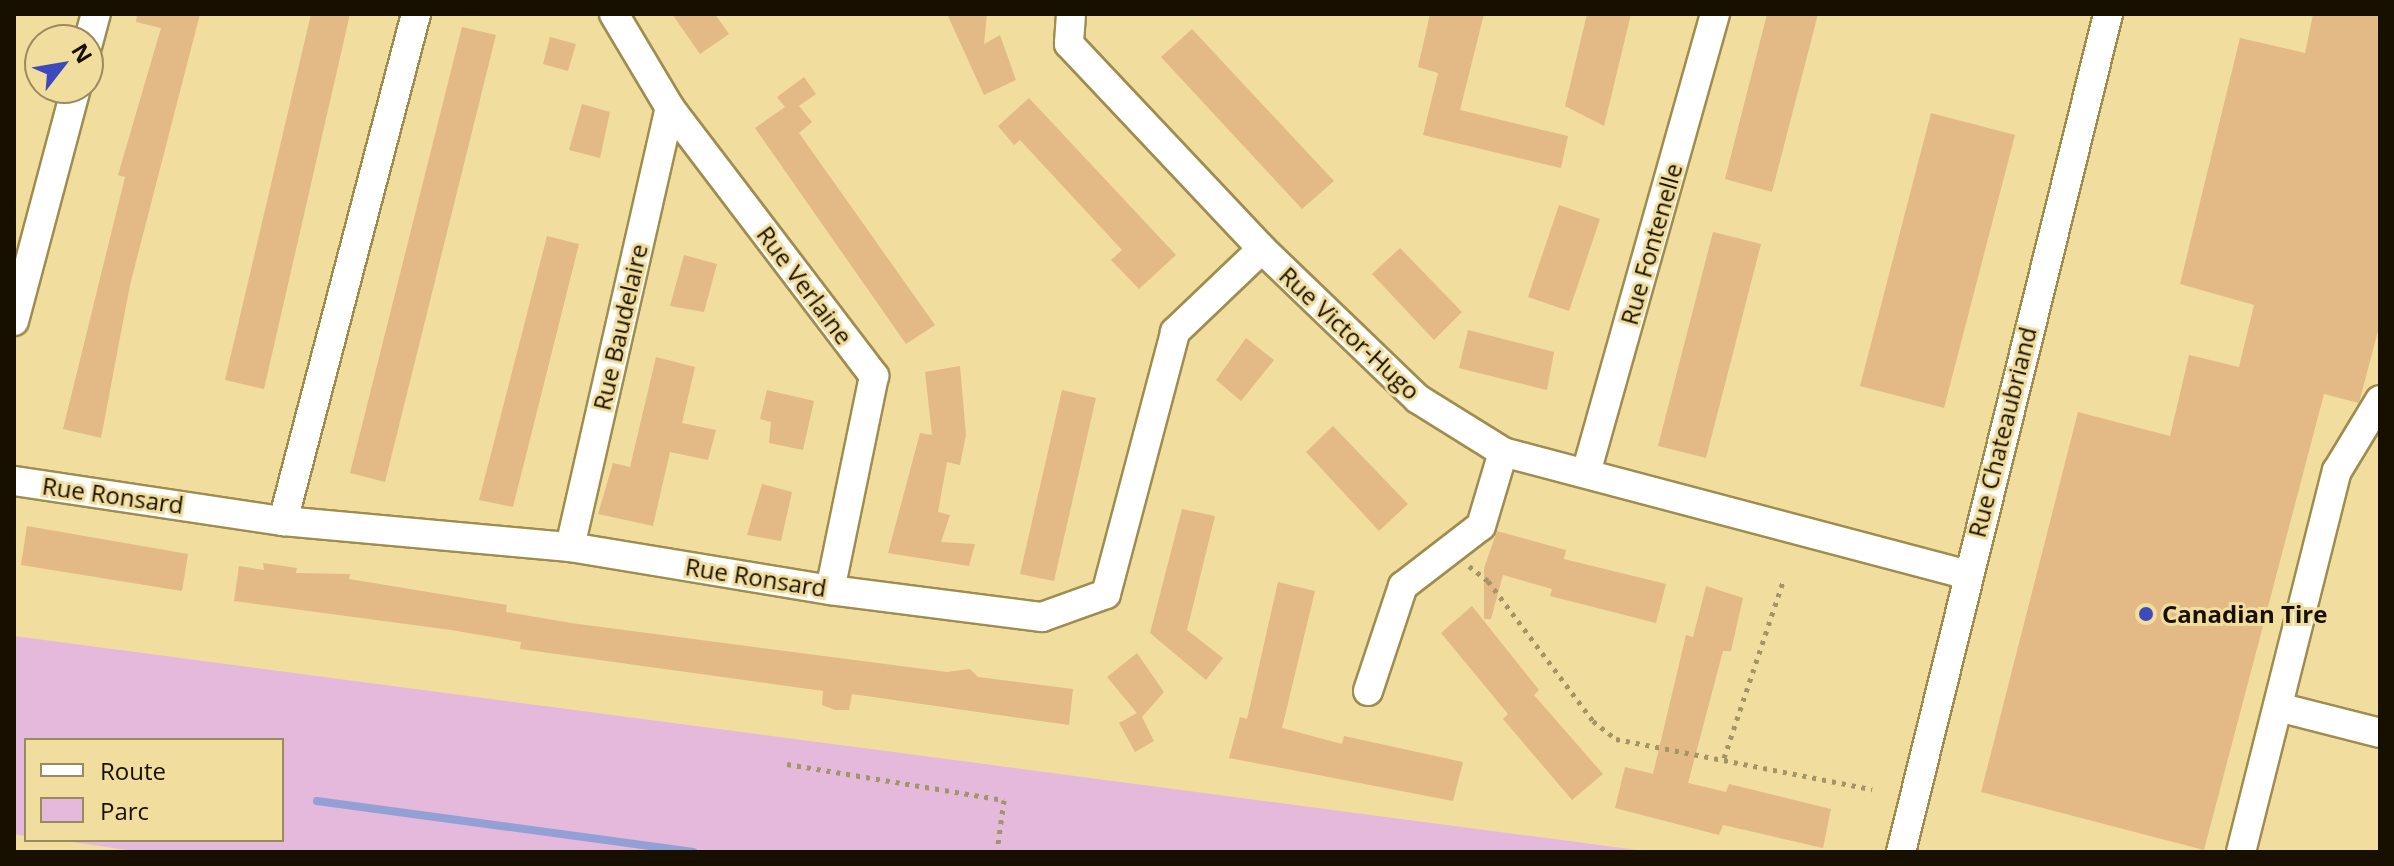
<!DOCTYPE html>
<style>
body{margin:0}
#map{position:relative;width:2394px;height:866px;overflow:hidden;background:#f1dd9e;font-family:"Open Sans",sans-serif}
div>[style]{position:absolute}
.green>*{inset:0;background:#e4b9dc}
.stream>*{height:8px;margin:-4px;padding:0 4px;transform-origin:4px;border-radius:4px;background:#92a0d6}
.building>*{inset:0;background:#e3ba85}
.path>*{height:5px;margin-top:-2.5px;transform-origin:0;background:repeating-linear-gradient(90deg,#a49566 0 4px,transparent 0 10px)}
.roads{filter:drop-shadow(2px 0 #9f8d50) drop-shadow(-2px 0 #9f8d50) drop-shadow(0 2px #9f8d50) drop-shadow(0 -2px #9f8d50)}
.minor>*{height:28px;margin:-14px;padding:0 14px;transform-origin:14px;border-radius:14px;background:#fff}
.dots>*{width:22px;height:22px;translate:-50% -50%;box-sizing:border-box;border:4px solid #f1dd9e;border-radius:50%}
span{translate:-50% -50%;white-space:nowrap;text-align:center;line-height:1.15;-webkit-text-stroke:6px #f1dd9e;paint-order:stroke}
.street-label{font-size:24px;color:#171000}
.poi-label{font-size:24px;color:#171000;font-weight:700}
.left{translate:0 -50%;text-align:left}
.frame{position:absolute;inset:0;border:16px solid #171000;pointer-events:none}
.legend{position:absolute;left:24px;top:738px;width:260px;height:104px;box-sizing:border-box;background:#f1dd9e;border:2px solid #9a8b5f;margin:0;padding:10px 14px;list-style:none;font-size:24px;color:#171000}
.legend li{display:flex;align-items:center;gap:16px;height:40px}
.legend b{width:40px;border:2px solid #9a8b5f}
.north{position:absolute;left:24px;top:24px;width:80px;height:80px;box-sizing:border-box;background:#f1dd9e;border:2px solid #9a8b5f;border-radius:50%;rotate:59deg;font-size:22px;font-weight:700;line-height:32px;text-align:center;color:#171000}
.north::after{content:'';display:block;margin:auto;width:28px;height:36px;background:#3e49bd;clip-path:polygon(50% 0,100% 100%,50% 72%,0 100%)}
</style>
<div id="map">
<div class="green">
<i style="clip-path:polygon(14px 636px,1652px 852px,142px 852px,57px 840px,282px 840px,282px 740px,26px 740px,26px 836px,14px 834px)"></i>
</div>
<div class="stream">
<i style="left:317px;top:801px;width:380px;rotate:7.7deg"></i>
</div>
<div class="building">
<i style="clip-path:polygon(137px 14px,200px 14px,130px 285px,101px 438px,63px 429px,125px 177px,118px 175px,161px 28px,136px 22px)"></i>
<i style="clip-path:polygon(311px 14px,350px 14px,264px 389px,225px 380px)"></i>
<i style="clip-path:polygon(672px 14px,715px 14px,729px 34px,700px 54px)"></i>
<i style="clip-path:polygon(947px 14px,987px 14px,984px 44px,1000px 35px,1016px 80px,984px 95px)"></i>
<i style="clip-path:polygon(1430px 14px,1484px 14px,1460px 110px,1568px 136px,1561px 168px,1423px 135px,1438px 73px,1418px 67px)"></i>
<i style="clip-path:polygon(1587px 14px,1631px 14px,1604px 126px,1565px 106px)"></i>
<i style="clip-path:polygon(1767px 14px,1818px 14px,1772px 192px,1725px 179px)"></i>
<i style="clip-path:polygon(2313px 14px,2380px 14px,2380px 323px,2359px 403px,2324px 394px,2204px 850px,1981px 792px,2078px 412px,2170px 436px,2189px 355px,2239px 367px,2254px 305px,2180px 284px,2240px 38px,2305px 53px)"></i>
<i style="clip-path:polygon(462px 27px,496px 35px,385px 482px,350px 473px)"></i>
<i style="clip-path:polygon(1192px 29px,1334px 181px,1302px 209px,1161px 57px)"></i>
<i style="clip-path:polygon(550px 37px,576px 44px,568px 71px,543px 64px)"></i>
<i style="clip-path:polygon(804px 77px,816px 94px,799px 106px,812px 122px,799px 133px,935px 325px,906px 344px,755px 128px,785px 107px,777px 97px)"></i>
<i style="clip-path:polygon(1029px 98px,1176px 255px,1139px 289px,1111px 260px,1122px 250px,1020px 140px,1014px 145px,998px 126px)"></i>
<i style="clip-path:polygon(582px 104px,610px 112px,600px 158px,569px 150px)"></i>
<i style="clip-path:polygon(1931px 113px,2015px 135px,1944px 408px,1860px 386px)"></i>
<i style="clip-path:polygon(1559px 205px,1600px 219px,1569px 311px,1528px 297px)"></i>
<i style="clip-path:polygon(1713px 232px,1761px 244px,1706px 458px,1658px 446px)"></i>
<i style="clip-path:polygon(547px 236px,579px 244px,513px 507px,479px 500px)"></i>
<i style="clip-path:polygon(1400px 248px,1462px 312px,1434px 340px,1372px 274px)"></i>
<i style="clip-path:polygon(684px 255px,717px 264px,704px 312px,670px 306px)"></i>
<i style="clip-path:polygon(1468px 330px,1554px 352px,1547px 390px,1459px 368px)"></i>
<i style="clip-path:polygon(1246px 338px,1274px 360px,1241px 401px,1216px 380px)"></i>
<i style="clip-path:polygon(656px 357px,695px 367px,682px 423px,716px 430px,708px 460px,670px 452px,653px 526px,598px 514px,613px 463px,630px 467px)"></i>
<i style="clip-path:polygon(960px 366px,966px 435px,960px 465px,947px 462px,938px 512px,950px 515px,941px 542px,975px 544px,969px 566px,888px 553px,920px 433px,932px 435px,925px 372px)"></i>
<i style="clip-path:polygon(767px 390px,814px 401px,803px 450px,769px 443px,771px 422px,760px 419px)"></i>
<i style="clip-path:polygon(1062px 390px,1096px 398px,1054px 581px,1020px 574px)"></i>
<i style="clip-path:polygon(1333px 426px,1408px 504px,1379px 531px,1306px 452px)"></i>
<i style="clip-path:polygon(762px 484px,792px 492px,781px 541px,747px 535px)"></i>
<i style="clip-path:polygon(1182px 509px,1215px 516px,1187px 630px,1223px 658px,1206px 680px,1150px 633px)"></i>
<i style="clip-path:polygon(27px 526px,188px 554px,182px 591px,21px 565px)"></i>
<i style="clip-path:polygon(1497px 531px,1566px 550px,1564px 559px,1666px 584px,1656px 623px,1550px 596px,1552px 589px,1503px 575px,1491px 619px,1484px 619px,1484px 568px)"></i>
<i style="clip-path:polygon(263px 563px,297px 568px,296px 573px,350px 574px,349px 579px,507px 605px,506px 612px,571px 623px,947px 672px,970px 669px,978px 677px,1073px 689px,1069px 725px,852px 694px,849px 710px,835px 710px,822px 705px,823px 691px,520px 649px,521px 642px,451px 630px,234px 601px,239px 566px,264px 570px)"></i>
<i style="clip-path:polygon(1278px 582px,1315px 591px,1282px 728px,1342px 744px,1344px 736px,1463px 762px,1453px 801px,1229px 758px,1240px 717px,1247px 719px)"></i>
<i style="clip-path:polygon(1706px 586px,1743px 598px,1731px 651px,1723px 651px,1688px 783px,1726px 792px,1729px 784px,1831px 809px,1823px 848px,1723px 825px,1719px 835px,1615px 808px,1625px 767px,1653px 774px,1686px 635px,1693px 637px)"></i>
<i style="clip-path:polygon(1472px 606px,1539px 690px,1534px 695px,1603px 774px,1572px 800px,1503px 719px,1508px 714px,1441px 633px)"></i>
<i style="clip-path:polygon(1137px 653px,1164px 692px,1142px 717px,1154px 741px,1135px 752px,1119px 723px,1137px 713px,1107px 677px)"></i>
</div>
<div class="path">
<i style="left:1469px;top:566px;width:24px;rotate:38deg"></i>
<i style="left:1488px;top:581px;width:175px;rotate:53.1deg"></i>
<i style="left:1593px;top:721px;width:29px;rotate:38deg"></i>
<i style="left:1616px;top:739px;width:261px;rotate:11.1deg"></i>
<i style="left:1724px;top:758px;width:189px;rotate:-71.5deg"></i>
<i style="left:787px;top:764px;width:220px;rotate:9.4deg"></i>
<i style="left:1004px;top:800px;width:52px;rotate:97.7deg"></i>
</div>
<div class="roads">
<div class="minor">
<i style="left:614px;top:14px;width:109px;rotate:59.2deg"></i>
<i style="left:670px;top:108px;width:337px;rotate:52.7deg"></i>
<i style="left:874px;top:376px;width:218px;rotate:101.6deg"></i>
<i style="left:1071px;top:14px;width:30px;rotate:94deg"></i>
<i style="left:1069px;top:44px;width:282px;rotate:46.7deg"></i>
<i style="left:1262px;top:249px;width:216px;rotate:43.9deg"></i>
<i style="left:1418px;top:399px;width:100px;rotate:31.9deg"></i>
<i style="left:1503px;top:452px;width:479px;rotate:14.8deg"></i>
<i style="left:88px;top:43px;width:30px;rotate:-75deg"></i>
<i style="left:14px;top:321px;width:241px;rotate:-75.1deg"></i>
<i style="left:1586px;top:473px;width:477px;rotate:-74.3deg"></i>
<i style="left:14px;top:481px;width:272px;rotate:8.5deg"></i>
<i style="left:283px;top:521px;width:288px;rotate:5.2deg"></i>
<i style="left:570px;top:547px;width:264px;rotate:9.4deg"></i>
<i style="left:830px;top:590px;width:214px;rotate:7.3deg"></i>
<i style="left:1042px;top:617px;width:68px;rotate:-19.8deg"></i>
<i style="left:1106px;top:594px;width:271px;rotate:-75.2deg"></i>
<i style="left:1175px;top:332px;width:120px;rotate:-43.7deg"></i>
<i style="left:283px;top:521px;width:524px;rotate:-75.3deg"></i>
<i style="left:570px;top:547px;width:450px;rotate:-77.2deg"></i>
<i style="left:1368px;top:691px;width:111px;rotate:-71.6deg"></i>
<i style="left:1403px;top:586px;width:98px;rotate:-37.6deg"></i>
<i style="left:1481px;top:526px;width:77px;rotate:-73.4deg"></i>
<i style="left:2278px;top:707px;width:105px;rotate:14.3deg"></i>
<i style="left:1901px;top:852px;width:863px;rotate:-76.12deg"></i>
<i style="left:2241px;top:852px;width:393px;rotate:-75.9deg"></i>
<i style="left:2337px;top:471px;width:83px;rotate:-58.8deg"></i>
</div>
</div>
<div class="dots">
<i style="left:2146px;top:614px;background:#3e49bd"></i>
</div>
<div class="street-label">
<span style="left:1651px;top:244px;rotate:-74deg">Rue Fontenelle</span>
<span style="left:805px;top:285px;rotate:53deg">Rue Verlaine</span>
<span style="left:620px;top:327px;rotate:-77deg">Rue Baudelaire</span>
<span style="left:1350px;top:333px;rotate:43deg">Rue Victor-Hugo</span>
<span style="left:2002px;top:432px;rotate:-76deg">Rue Chateaubriand</span>
<span style="left:113px;top:495px;rotate:8deg">Rue Ronsard</span>
<span style="left:756px;top:577px;rotate:9deg">Rue Ronsard</span>
</div>
<div class="poi-label">
<span class="left" style="left:2162px;top:614px">Canadian Tire</span>
</div>
<div class="frame"></div>
<ul class="legend">
<li><b style="height:10px;background:#fff"></b>Route</li>
<li><b style="height:22px;background:#e4b9dc"></b>Parc</li>
</ul>
<div class="north">N</div>
</div>
